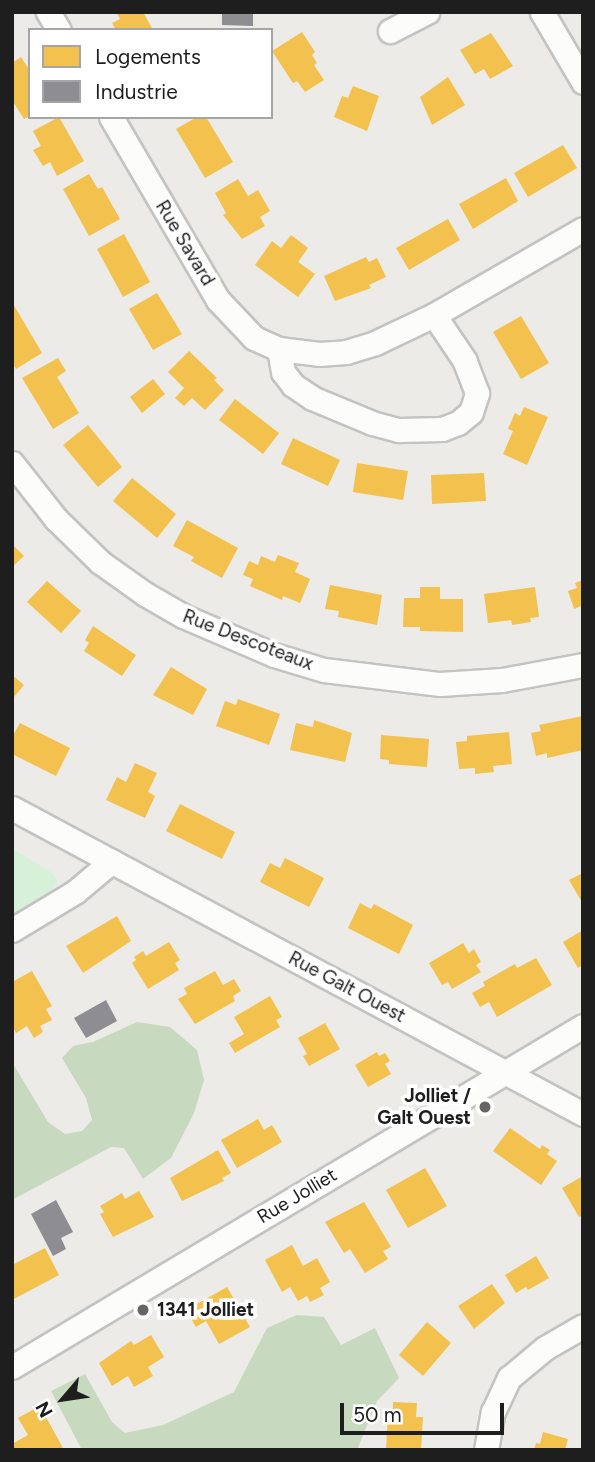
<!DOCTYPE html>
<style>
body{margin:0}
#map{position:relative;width:595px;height:1462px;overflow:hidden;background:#ecebe7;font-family:Figtree,sans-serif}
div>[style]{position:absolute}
.forest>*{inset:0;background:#c7d9be}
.park>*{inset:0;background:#d7f0d8}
.homes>*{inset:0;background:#f2c14e}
.industry>*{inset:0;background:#8d8d92}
.roads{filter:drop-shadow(2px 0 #c3c3c1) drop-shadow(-2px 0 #c3c3c1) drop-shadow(0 2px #c3c3c1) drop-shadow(0 -2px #c3c3c1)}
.minor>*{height:23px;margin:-11.5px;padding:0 11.5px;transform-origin:11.5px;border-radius:11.5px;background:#fcfcfb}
.dots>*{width:19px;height:19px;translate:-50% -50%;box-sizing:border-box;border:4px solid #fff;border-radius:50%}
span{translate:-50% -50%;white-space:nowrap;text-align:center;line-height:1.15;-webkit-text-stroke:7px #fff;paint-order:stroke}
.street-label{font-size:19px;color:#1e1e1e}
.poi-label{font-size:19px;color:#1e1e1e;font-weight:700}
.right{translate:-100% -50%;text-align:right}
.left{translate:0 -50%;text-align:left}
.frame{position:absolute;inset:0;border:14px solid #1e1e1e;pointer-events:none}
.legend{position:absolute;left:28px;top:28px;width:245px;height:91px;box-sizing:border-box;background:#fff;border:2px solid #a5a5a5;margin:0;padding:9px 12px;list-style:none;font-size:21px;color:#1e1e1e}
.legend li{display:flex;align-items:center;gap:14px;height:35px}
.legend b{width:35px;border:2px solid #a5a5a5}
.north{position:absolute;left:28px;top:1364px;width:70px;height:70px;-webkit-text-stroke:5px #fff;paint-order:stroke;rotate:241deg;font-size:19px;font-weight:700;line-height:28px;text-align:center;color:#1e1e1e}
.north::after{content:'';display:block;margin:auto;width:24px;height:32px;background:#1e1e1e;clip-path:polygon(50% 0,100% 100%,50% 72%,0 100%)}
.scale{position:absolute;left:340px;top:1403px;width:164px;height:32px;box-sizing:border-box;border:4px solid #1e1e1e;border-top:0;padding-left:9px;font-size:21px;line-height:24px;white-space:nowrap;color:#1e1e1e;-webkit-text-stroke:5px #fff;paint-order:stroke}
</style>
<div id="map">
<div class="forest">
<i style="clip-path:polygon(137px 1022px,170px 1027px,197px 1050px,204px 1080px,194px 1113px,171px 1158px,143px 1179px,124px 1148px,111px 1147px,12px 1200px,12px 1062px,48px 1122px,65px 1134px,82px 1131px,92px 1120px,86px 1098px,62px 1058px,73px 1046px,93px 1042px)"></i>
<i style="clip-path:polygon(297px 1315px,324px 1317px,341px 1345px,375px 1328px,399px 1378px,377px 1401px,357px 1450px,82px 1450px,51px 1391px,85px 1374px,112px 1422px,125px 1433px,163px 1425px,234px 1392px,267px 1328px)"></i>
</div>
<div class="park">
<i style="clip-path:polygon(12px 848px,54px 874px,57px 883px,48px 896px,12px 918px)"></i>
</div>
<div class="homes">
<i style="clip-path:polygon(116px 12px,143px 12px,153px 30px,116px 30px,112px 23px,120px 19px)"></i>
<i style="clip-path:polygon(302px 32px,315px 52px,312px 55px,317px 63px,314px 65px,324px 80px,305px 92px,297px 81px,293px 83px,272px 51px)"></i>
<i style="clip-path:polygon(491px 33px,513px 66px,490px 79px,484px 69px,475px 74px,460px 50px)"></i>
<i style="clip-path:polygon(21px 57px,30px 71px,30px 116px,24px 119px,12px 100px,12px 63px)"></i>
<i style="clip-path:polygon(448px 77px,465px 105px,432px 125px,420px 97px)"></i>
<i style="clip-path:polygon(353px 86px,379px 96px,367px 131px,334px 117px,342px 96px,348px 98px)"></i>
<i style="clip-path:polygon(59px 117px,84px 161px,57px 176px,50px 162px,43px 166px,33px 150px,41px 146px,33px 131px)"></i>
<i style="clip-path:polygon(197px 117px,206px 117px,233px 162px,205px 178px,176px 129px)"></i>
<i style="clip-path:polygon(563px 145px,577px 168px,528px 197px,514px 173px)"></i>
<i style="clip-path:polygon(89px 174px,98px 189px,102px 187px,120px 219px,89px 236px,63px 189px)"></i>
<i style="clip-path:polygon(506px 178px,518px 201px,473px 229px,459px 204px)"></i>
<i style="clip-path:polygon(238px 179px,248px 196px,258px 190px,270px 211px,260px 217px,265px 226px,242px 239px,223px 215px,226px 213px,215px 193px)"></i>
<i style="clip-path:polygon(448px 219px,460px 240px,409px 270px,396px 248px)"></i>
<i style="clip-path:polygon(124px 234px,150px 282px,123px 297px,97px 249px)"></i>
<i style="clip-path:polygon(291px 235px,308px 248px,298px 262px,315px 274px,298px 297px,255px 265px,272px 241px,281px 248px)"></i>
<i style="clip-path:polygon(366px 257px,369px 262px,377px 258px,386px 277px,369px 285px,371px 288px,335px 301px,324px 276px)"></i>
<i style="clip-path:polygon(157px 293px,182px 334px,153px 350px,129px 309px)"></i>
<i style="clip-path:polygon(12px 302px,42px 353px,16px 369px,12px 363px)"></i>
<i style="clip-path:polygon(521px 316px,549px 363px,521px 379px,493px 332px)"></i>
<i style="clip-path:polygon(189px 351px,217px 378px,214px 380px,224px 390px,205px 410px,192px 398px,184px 406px,175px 398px,184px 388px,168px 372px)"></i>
<i style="clip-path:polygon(58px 358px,66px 371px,57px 377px,79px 413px,53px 429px,22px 378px)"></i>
<i style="clip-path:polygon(153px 379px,165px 394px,142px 413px,130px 397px)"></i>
<i style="clip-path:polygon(235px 399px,279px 433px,263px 454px,219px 420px)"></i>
<i style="clip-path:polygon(524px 407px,548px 417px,527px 465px,503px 454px,513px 431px,508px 429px,515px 413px,520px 416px)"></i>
<i style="clip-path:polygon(88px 425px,122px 467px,98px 487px,63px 445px)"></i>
<i style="clip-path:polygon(293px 438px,340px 460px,328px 486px,281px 464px)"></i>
<i style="clip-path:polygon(357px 463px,408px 471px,403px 500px,353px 492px)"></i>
<i style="clip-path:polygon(484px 473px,486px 501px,432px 504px,431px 475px)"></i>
<i style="clip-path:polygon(132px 478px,176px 514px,157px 538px,113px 501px)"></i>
<i style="clip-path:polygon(187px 520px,238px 548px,222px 578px,191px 561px,194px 557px,173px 546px)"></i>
<i style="clip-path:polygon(12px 544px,24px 556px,12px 567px)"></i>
<i style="clip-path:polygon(278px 555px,299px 563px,295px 572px,310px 579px,300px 603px,283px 596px,282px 600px,250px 586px,253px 579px,243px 575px,249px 561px,258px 565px,261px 556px,275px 562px)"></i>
<i style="clip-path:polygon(583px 580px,583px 605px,574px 609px,568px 591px,577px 588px,575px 583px)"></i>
<i style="clip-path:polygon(47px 581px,81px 611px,61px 633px,27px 602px)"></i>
<i style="clip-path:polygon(330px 585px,382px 595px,377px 625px,338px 617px,339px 611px,325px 609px)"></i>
<i style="clip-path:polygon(420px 587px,440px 587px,440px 599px,463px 599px,463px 632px,420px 631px,420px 627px,403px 627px,404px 598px,420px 598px)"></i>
<i style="clip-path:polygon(535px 587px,539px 617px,530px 618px,531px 622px,512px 625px,511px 620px,488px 623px,484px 594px)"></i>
<i style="clip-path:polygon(93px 626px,136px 655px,122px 676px,84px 651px,89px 643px,85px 640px)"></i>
<i style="clip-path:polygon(171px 667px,207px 689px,193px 715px,153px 695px)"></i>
<i style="clip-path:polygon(12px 675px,24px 685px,14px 697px,12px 695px)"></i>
<i style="clip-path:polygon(238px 699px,280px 714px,269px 745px,216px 726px,225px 701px,236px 705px)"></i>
<i style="clip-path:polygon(583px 716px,583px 750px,547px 758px,547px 753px,536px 756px,531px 733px,541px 731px,539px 725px)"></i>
<i style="clip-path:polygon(314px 720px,352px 733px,345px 762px,290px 750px,296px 723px,313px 727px)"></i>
<i style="clip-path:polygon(20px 723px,70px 748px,56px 776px,12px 754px,12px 737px)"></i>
<i style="clip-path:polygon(509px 732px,512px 764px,493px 766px,494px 772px,475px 774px,475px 768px,459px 769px,456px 742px,467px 741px,467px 736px)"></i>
<i style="clip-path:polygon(381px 735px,429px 739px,427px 767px,389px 764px,389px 760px,380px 759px)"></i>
<i style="clip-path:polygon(135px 763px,157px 773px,148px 792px,155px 796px,145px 818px,106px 800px,117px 777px,126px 782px)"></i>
<i style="clip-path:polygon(180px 804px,235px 832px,222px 859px,166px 831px)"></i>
<i style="clip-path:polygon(285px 858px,324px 878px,309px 907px,260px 882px,270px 863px,280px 868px)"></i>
<i style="clip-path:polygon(583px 873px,583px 904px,569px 880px)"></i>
<i style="clip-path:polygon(360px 903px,371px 909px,374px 904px,413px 925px,399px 954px,348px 928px)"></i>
<i style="clip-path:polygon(117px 916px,131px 941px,83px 973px,66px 946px)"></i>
<i style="clip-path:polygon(583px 930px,583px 965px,578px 968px,563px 942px)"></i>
<i style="clip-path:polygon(169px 942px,180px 960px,175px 963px,179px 970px,148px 989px,132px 963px,136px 960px,134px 957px,143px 951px,146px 956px)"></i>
<i style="clip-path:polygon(463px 943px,469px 953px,474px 949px,481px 962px,476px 965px,481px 972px,452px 989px,448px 982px,442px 985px,429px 963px)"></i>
<i style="clip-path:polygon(536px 958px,552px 985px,497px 1017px,489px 1002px,480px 1007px,472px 993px,485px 986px,483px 982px,515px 964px,517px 968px)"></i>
<i style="clip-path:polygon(32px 971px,52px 1006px,46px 1009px,52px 1020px,40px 1026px,43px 1032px,34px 1038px,27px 1026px,16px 1033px,12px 1026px,12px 982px)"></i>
<i style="clip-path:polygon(215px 971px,223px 985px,234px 979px,241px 991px,233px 996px,235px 1001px,195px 1024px,178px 999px,187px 994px,184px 988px)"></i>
<i style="clip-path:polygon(270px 996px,282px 1017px,276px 1020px,280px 1027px,235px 1053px,229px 1043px,244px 1034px,234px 1017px)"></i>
<i style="clip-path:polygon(325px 1023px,340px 1049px,309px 1066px,303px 1056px,307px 1054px,298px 1038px)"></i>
<i style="clip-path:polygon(377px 1052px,379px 1056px,385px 1053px,390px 1061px,385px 1064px,391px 1074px,368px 1087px,355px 1065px)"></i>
<i style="clip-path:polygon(258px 1119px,264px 1130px,272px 1125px,282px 1142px,237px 1168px,221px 1140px)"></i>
<i style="clip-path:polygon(510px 1128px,540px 1149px,542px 1145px,550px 1150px,547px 1154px,557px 1161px,541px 1185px,493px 1151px)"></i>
<i style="clip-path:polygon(218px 1150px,231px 1173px,222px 1178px,224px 1181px,182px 1201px,170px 1178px)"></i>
<i style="clip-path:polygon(425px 1168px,447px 1206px,408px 1228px,386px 1190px)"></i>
<i style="clip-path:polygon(583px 1176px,583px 1215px,579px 1217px,562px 1188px)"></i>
<i style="clip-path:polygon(139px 1191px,154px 1217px,113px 1237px,100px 1214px,104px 1212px,100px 1206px,122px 1193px,125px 1199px)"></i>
<i style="clip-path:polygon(364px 1202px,391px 1247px,383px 1251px,388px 1259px,365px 1273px,350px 1249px,344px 1253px,325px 1222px)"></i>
<i style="clip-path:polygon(292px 1245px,303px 1266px,317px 1258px,330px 1282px,320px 1288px,324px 1295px,310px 1302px,307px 1296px,298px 1301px,290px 1287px,282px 1292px,265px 1260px)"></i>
<i style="clip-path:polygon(45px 1248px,59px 1275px,12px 1300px,12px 1265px)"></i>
<i style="clip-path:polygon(536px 1256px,549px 1278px,528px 1290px,526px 1287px,516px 1293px,505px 1275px)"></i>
<i style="clip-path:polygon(492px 1284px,505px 1303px,474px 1329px,458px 1306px)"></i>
<i style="clip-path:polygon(227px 1287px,250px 1327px,219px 1344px,206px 1321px,196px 1327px,186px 1310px)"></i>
<i style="clip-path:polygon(427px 1322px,451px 1343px,423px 1376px,399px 1355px)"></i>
<i style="clip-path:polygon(151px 1335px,164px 1357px,148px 1367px,153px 1376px,134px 1387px,128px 1376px,112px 1386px,99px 1363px,131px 1341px,134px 1345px)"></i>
<i style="clip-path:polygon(393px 1402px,417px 1403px,416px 1417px,423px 1417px,421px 1450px,386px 1450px,388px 1413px,393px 1414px)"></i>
<i style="clip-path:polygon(40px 1406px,64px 1450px,12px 1450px,12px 1444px,28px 1435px,18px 1418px)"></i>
<i style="clip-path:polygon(543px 1432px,568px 1439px,565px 1450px,534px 1450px,536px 1443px,540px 1444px)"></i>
</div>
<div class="industry">
<i style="clip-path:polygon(222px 12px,253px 12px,253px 26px,222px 25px)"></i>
<i style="clip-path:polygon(106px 1000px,117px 1021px,86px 1038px,74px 1018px)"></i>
<i style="clip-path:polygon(56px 1200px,73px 1232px,61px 1238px,66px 1249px,53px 1256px,31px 1214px)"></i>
</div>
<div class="roads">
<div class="minor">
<i style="left:48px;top:12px;width:21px;rotate:59deg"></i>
<i style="left:542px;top:12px;width:81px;rotate:59.6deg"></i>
<i style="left:390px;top:31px;width:42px;rotate:-27.2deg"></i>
<i style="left:111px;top:117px;width:212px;rotate:59.7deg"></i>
<i style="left:218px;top:300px;width:52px;rotate:46.5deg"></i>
<i style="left:254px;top:338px;width:27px;rotate:24deg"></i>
<i style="left:279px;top:349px;width:40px;rotate:7.1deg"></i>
<i style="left:319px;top:354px;width:27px;rotate:-4deg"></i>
<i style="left:346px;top:352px;width:30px;rotate:-17deg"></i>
<i style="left:375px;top:343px;width:65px;rotate:-25.4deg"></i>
<i style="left:434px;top:315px;width:172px;rotate:-30deg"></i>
<i style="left:279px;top:349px;width:23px;rotate:80deg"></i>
<i style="left:283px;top:372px;width:16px;rotate:52deg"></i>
<i style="left:293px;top:385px;width:23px;rotate:34deg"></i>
<i style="left:312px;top:398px;width:65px;rotate:22.6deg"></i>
<i style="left:372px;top:423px;width:28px;rotate:15deg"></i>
<i style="left:399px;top:430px;width:43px;rotate:-1.3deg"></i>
<i style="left:442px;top:429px;width:17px;rotate:-21deg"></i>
<i style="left:458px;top:423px;width:17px;rotate:-40deg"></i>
<i style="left:471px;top:412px;width:20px;rotate:-72deg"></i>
<i style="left:477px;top:393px;width:34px;rotate:-111deg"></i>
<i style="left:465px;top:361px;width:55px;rotate:-124deg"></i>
<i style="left:12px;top:463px;width:71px;rotate:51.8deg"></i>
<i style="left:56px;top:519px;width:62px;rotate:44.3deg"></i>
<i style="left:100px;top:562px;width:55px;rotate:35.4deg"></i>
<i style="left:145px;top:594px;width:44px;rotate:30.1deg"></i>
<i style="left:183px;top:616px;width:99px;rotate:23.2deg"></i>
<i style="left:274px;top:655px;width:52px;rotate:16.7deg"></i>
<i style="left:324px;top:670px;width:117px;rotate:6.9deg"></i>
<i style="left:440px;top:684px;width:62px;rotate:-3.7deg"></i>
<i style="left:502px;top:680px;width:82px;rotate:-10.5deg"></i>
<i style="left:12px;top:808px;width:648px;rotate:28.19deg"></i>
<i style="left:12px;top:930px;width:74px;rotate:-31.1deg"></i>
<i style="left:75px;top:892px;width:48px;rotate:-40deg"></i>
<i style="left:12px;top:1367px;width:665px;rotate:-30.85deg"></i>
<i style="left:486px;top:1450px;width:39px;rotate:-80deg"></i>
<i style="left:493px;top:1412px;width:38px;rotate:-65deg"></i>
<i style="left:509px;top:1378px;width:47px;rotate:-39.8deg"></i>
<i style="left:545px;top:1348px;width:44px;rotate:-30.1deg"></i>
</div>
</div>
<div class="dots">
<i style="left:485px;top:1107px;background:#666664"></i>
<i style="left:143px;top:1310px;background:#666664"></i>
</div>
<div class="street-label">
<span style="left:185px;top:243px;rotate:59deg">Rue Savard</span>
<span style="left:248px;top:640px;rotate:21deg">Rue Descoteaux</span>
<span style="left:347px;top:987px;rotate:28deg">Rue Galt Ouest</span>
<span style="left:297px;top:1196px;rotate:-31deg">Rue Jolliet</span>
</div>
<div class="poi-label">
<span class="right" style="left:471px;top:1107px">Jolliet /<br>Galt Ouest</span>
<span class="left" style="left:157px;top:1310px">1341 Jolliet</span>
</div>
<div class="frame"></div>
<ul class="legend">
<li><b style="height:19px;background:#f2c14e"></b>Logements</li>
<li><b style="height:19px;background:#8d8d92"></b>Industrie</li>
</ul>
<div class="north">N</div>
<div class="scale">50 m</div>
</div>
